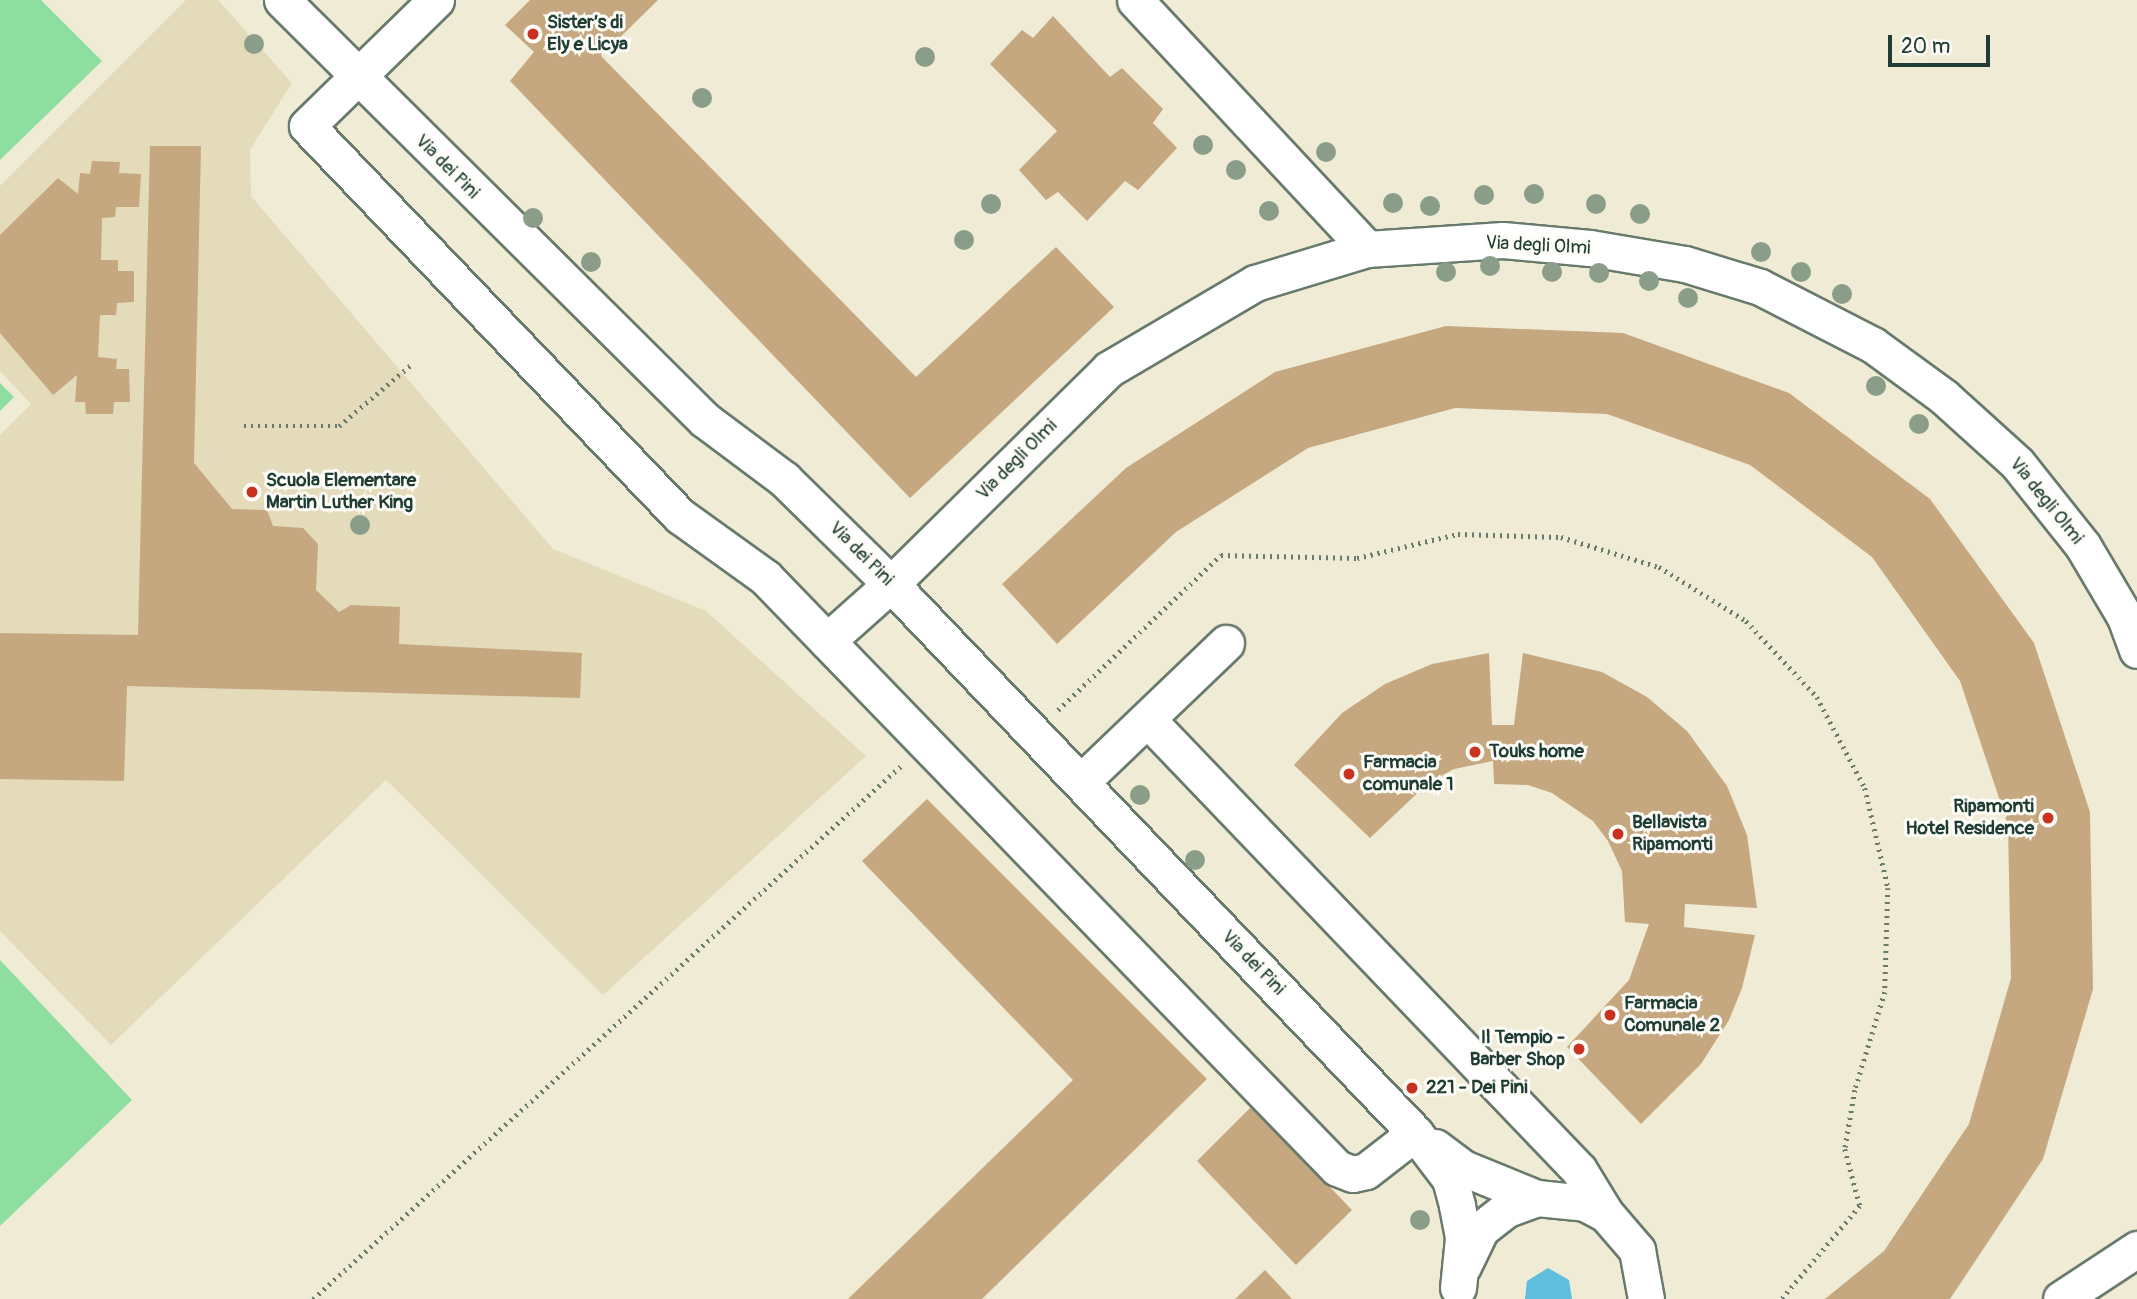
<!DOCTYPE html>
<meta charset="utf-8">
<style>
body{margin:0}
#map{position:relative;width:2137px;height:1299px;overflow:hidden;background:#f0ebd4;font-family:Pangolin,sans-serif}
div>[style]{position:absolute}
.built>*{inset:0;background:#e3dbba}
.green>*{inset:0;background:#8edf9f}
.water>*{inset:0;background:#5fbedd}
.building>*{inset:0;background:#c5a780}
.path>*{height:4.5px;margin-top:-2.25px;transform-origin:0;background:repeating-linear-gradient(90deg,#687a6c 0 2px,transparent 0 7px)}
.roads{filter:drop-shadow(2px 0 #687a6c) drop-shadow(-2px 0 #687a6c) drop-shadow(0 2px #687a6c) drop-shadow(0 -2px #687a6c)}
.minor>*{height:35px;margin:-17.5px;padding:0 17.5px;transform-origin:17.5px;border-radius:17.5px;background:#fff}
.trees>*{width:20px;height:20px;margin:-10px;border-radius:50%;background:#899d88}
.dots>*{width:19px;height:19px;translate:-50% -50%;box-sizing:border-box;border:4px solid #fdfcf7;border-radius:50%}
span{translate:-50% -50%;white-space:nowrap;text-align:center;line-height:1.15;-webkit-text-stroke:6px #fdfcf7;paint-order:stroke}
.poi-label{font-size:19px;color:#1f3d34;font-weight:700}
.left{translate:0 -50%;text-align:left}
.right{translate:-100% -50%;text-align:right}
.street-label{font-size:19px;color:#1f3d34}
.scale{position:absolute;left:1888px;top:35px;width:102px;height:32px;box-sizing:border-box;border:4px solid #1f3d34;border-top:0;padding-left:9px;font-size:21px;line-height:24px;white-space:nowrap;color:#1f3d34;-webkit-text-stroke:5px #fdfcf7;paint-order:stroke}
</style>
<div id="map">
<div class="built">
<i style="clip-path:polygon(186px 0,218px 0,292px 83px,250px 150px,251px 196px,553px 549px,706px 611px,866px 756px,603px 995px,386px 780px,111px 1045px,0 931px,0 435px,31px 404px,0 371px,0 186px)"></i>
</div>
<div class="green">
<i style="clip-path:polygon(0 0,41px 0,102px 61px,0 160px)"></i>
<i style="clip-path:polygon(0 383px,14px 397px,0 411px)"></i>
<i style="clip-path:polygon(0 960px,132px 1100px,0 1226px)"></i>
</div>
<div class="water">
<i style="clip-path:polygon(1548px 1268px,1569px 1280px,1572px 1299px,1525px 1299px,1527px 1281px)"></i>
</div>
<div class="building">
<i style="clip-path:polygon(530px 0,658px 0,601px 56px,916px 377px,1056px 247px,1114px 307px,910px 498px,510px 81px,534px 52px,505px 25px)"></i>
<i style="clip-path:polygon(1053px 16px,1110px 77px,1122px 68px,1163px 109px,1153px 123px,1177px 148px,1138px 190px,1125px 181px,1087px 221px,1058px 192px,1046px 200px,1019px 170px,1057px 131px,990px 64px,1022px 30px,1033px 38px)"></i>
<i style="clip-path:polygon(150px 146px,201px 146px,194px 463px,232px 509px,267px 510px,273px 526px,303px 528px,318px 544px,316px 590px,339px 612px,351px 605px,400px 607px,399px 644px,582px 653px,580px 698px,127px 686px,124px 781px,0 779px,0 633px,138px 635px)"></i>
<i style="clip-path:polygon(92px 161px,120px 162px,119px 173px,141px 174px,139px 207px,116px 207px,115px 217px,102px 218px,101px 260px,118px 260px,118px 271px,134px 271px,134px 302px,117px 303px,116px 315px,100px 315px,98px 357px,117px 359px,116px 369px,129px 369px,130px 402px,114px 402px,113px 414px,86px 414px,85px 402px,75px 402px,77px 375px,53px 395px,0 333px,0 235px,58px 178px,78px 194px,80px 173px,90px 174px)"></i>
<i style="clip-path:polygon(1446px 326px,1623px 333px,1789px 393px,1930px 499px,2034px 643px,2090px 812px,2093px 989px,2043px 1159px,1950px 1299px,1825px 1299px,1884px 1251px,1969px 1124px,2011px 978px,2008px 825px,1960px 681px,1872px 557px,1750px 465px,1607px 414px,1455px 408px,1308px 448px,1176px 532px,1057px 644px,1002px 584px,1126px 468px,1275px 372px)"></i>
<i style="clip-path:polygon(1489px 653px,1492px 725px,1514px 725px,1523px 653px,1602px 672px,1647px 697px,1687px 731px,1727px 786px,1747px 835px,1757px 908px,1685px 904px,1684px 927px,1755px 935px,1742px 988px,1729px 1020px,1701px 1064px,1641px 1124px,1567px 1047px,1629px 980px,1649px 924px,1625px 922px,1622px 871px,1608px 841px,1593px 821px,1552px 793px,1528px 785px,1494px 784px,1493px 761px,1454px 769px,1428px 783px,1370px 838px,1294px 765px,1342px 713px,1385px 684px,1432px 664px)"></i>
<i style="clip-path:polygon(927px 799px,1207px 1079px,982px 1299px,848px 1299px,1073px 1080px,862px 861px)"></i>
<i style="clip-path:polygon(1252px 1106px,1352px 1210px,1296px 1265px,1197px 1161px)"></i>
<i style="clip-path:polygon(1265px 1270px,1292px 1299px,1235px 1299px)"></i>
</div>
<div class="path">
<i style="left:244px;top:426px;width:95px"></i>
<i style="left:339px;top:426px;width:97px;rotate:-40.4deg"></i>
<i style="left:1058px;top:710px;width:225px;rotate:-43.6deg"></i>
<i style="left:1221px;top:555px;width:136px;rotate:1.3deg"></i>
<i style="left:1357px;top:558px;width:104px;rotate:-13.4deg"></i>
<i style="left:1458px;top:534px;width:103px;rotate:1.7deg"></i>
<i style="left:1561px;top:537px;width:102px;rotate:17deg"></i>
<i style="left:1659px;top:567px;width:102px;rotate:31.8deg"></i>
<i style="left:1746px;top:621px;width:104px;rotate:46.9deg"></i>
<i style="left:1817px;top:697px;width:103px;rotate:62.2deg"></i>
<i style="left:1865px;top:788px;width:103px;rotate:77deg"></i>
<i style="left:1888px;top:888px;width:104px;rotate:91.7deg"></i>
<i style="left:1885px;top:992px;width:102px;rotate:107deg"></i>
<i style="left:1855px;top:1090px;width:60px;rotate:99.6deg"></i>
<i style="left:1845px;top:1149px;width:59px;rotate:75.3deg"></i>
<i style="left:1860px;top:1206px;width:121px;rotate:130deg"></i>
<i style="left:313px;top:1299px;width:795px;rotate:-42.2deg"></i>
</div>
<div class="roads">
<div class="minor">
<i style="left:282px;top:0;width:596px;rotate:44.8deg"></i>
<i style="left:705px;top:420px;width:99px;rotate:36.8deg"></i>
<i style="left:784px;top:479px;width:150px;rotate:44.5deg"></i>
<i style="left:891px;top:584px;width:759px;rotate:46.33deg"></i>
<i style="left:1415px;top:1133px;width:58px;rotate:52.7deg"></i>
<i style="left:1450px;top:1179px;width:28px;rotate:75deg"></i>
<i style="left:1457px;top:1206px;width:33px;rotate:79deg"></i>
<i style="left:1463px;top:1238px;width:50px;rotate:95.7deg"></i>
<i style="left:436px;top:0;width:180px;rotate:135.7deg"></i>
<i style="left:307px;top:126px;width:540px;rotate:46.28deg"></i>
<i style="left:680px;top:516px;width:105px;rotate:35.7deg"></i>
<i style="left:765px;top:577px;width:822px;rotate:45.94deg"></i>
<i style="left:1337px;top:1168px;width:17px;rotate:21deg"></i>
<i style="left:1353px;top:1174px;width:13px;rotate:-13deg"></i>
<i style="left:1366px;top:1171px;width:62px;rotate:-37.8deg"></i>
<i style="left:1135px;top:0;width:340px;rotate:47deg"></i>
<i style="left:827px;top:641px;width:86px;rotate:-41.7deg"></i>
<i style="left:891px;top:584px;width:306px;rotate:-44.6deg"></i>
<i style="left:1109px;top:369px;width:169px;rotate:-30.5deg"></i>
<i style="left:1255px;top:283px;width:117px;rotate:-16.9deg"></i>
<i style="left:1367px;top:249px;width:136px;rotate:-3.8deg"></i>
<i style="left:1503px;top:240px;width:87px;rotate:5.3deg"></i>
<i style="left:1590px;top:248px;width:96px;rotate:9.6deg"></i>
<i style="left:1685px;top:264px;width:78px;rotate:17deg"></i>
<i style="left:1760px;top:287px;width:127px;rotate:27.2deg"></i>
<i style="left:1873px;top:345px;width:88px;rotate:36.2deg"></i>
<i style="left:1944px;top:397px;width:98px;rotate:42.1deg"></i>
<i style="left:2017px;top:463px;width:106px;rotate:51.5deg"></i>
<i style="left:2083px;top:546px;width:82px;rotate:59.4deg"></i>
<i style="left:2125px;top:617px;width:35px;rotate:70deg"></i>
<i style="left:1148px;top:720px;width:623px;rotate:46.24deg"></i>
<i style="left:1579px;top:1170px;width:52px;rotate:58.5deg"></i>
<i style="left:1081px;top:782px;width:201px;rotate:-43.8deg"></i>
<i style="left:1435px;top:1147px;width:35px;rotate:37deg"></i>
<i style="left:1463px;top:1168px;width:80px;rotate:22.1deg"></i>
<i style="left:1463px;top:1266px;width:41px;rotate:-64.1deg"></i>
<i style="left:1481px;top:1229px;width:33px;rotate:-38deg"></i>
<i style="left:1507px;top:1209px;width:32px;rotate:-20deg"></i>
<i style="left:1537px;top:1198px;width:48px;rotate:5.9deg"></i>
<i style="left:1585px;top:1203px;width:24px;rotate:28deg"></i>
<i style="left:1606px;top:1214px;width:48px;rotate:49.3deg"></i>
<i style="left:1637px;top:1250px;width:50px;rotate:79.6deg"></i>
<i style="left:2061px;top:1299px;width:91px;rotate:-33.3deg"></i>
</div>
</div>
<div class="trees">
<i style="left:254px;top:44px"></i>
<i style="left:925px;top:57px"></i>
<i style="left:702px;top:98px"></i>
<i style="left:1203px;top:145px"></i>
<i style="left:1326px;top:152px"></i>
<i style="left:1236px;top:170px"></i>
<i style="left:1534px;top:194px"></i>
<i style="left:1484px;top:195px"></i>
<i style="left:1393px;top:203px"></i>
<i style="left:991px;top:204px"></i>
<i style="left:1596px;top:204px"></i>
<i style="left:1430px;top:206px"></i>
<i style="left:1269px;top:211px"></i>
<i style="left:1640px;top:214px"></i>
<i style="left:533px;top:218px"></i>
<i style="left:964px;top:240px"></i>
<i style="left:1761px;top:252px"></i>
<i style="left:591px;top:262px"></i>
<i style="left:1490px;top:266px"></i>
<i style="left:1446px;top:272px"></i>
<i style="left:1552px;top:272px"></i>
<i style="left:1801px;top:272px"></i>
<i style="left:1599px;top:273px"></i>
<i style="left:1649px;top:281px"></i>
<i style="left:1842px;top:294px"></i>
<i style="left:1688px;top:298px"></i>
<i style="left:1876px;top:386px"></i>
<i style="left:1919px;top:424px"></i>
<i style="left:360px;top:525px"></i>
<i style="left:1140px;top:795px"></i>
<i style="left:1195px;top:860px"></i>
<i style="left:1420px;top:1220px"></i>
</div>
<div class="dots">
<i style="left:533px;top:34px;background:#c8321e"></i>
<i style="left:252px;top:492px;background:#c8321e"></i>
<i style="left:1475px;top:752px;background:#c8321e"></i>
<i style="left:1349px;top:774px;background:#c8321e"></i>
<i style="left:2048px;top:818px;background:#c8321e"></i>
<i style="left:1618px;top:834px;background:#c8321e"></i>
<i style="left:1610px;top:1015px;background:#c8321e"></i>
<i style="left:1579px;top:1049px;background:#c8321e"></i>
<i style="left:1412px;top:1088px;background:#c8321e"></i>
</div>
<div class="poi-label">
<span class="left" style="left:547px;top:34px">Sister’s di<br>Ely e Licya</span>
<span class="left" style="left:266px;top:492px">Scuola Elementare<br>Martin Luther King</span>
<span class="left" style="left:1489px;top:752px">Touks home</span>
<span class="left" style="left:1363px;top:774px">Farmacia<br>comunale 1</span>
<span class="right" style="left:2034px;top:818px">Ripamonti<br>Hotel Residence</span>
<span class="left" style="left:1632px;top:834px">Bellavista<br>Ripamonti</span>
<span class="left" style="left:1624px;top:1015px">Farmacia<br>Comunale 2</span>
<span class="right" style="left:1565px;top:1049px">Il Tempio -<br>Barber Shop</span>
<span class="left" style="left:1426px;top:1088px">221 - Dei Pini</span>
</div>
<div class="street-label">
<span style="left:447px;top:167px;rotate:45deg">Via dei Pini</span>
<span style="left:1538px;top:246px;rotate:3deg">Via degli Olmi</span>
<span style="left:1017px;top:460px;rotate:-45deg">Via degli Olmi</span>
<span style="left:2046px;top:501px;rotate:51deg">Via degli Olmi</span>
<span style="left:861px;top:554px;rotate:45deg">Via dei Pini</span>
<span style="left:1253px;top:963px;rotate:46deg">Via dei Pini</span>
</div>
<div class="scale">20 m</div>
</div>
